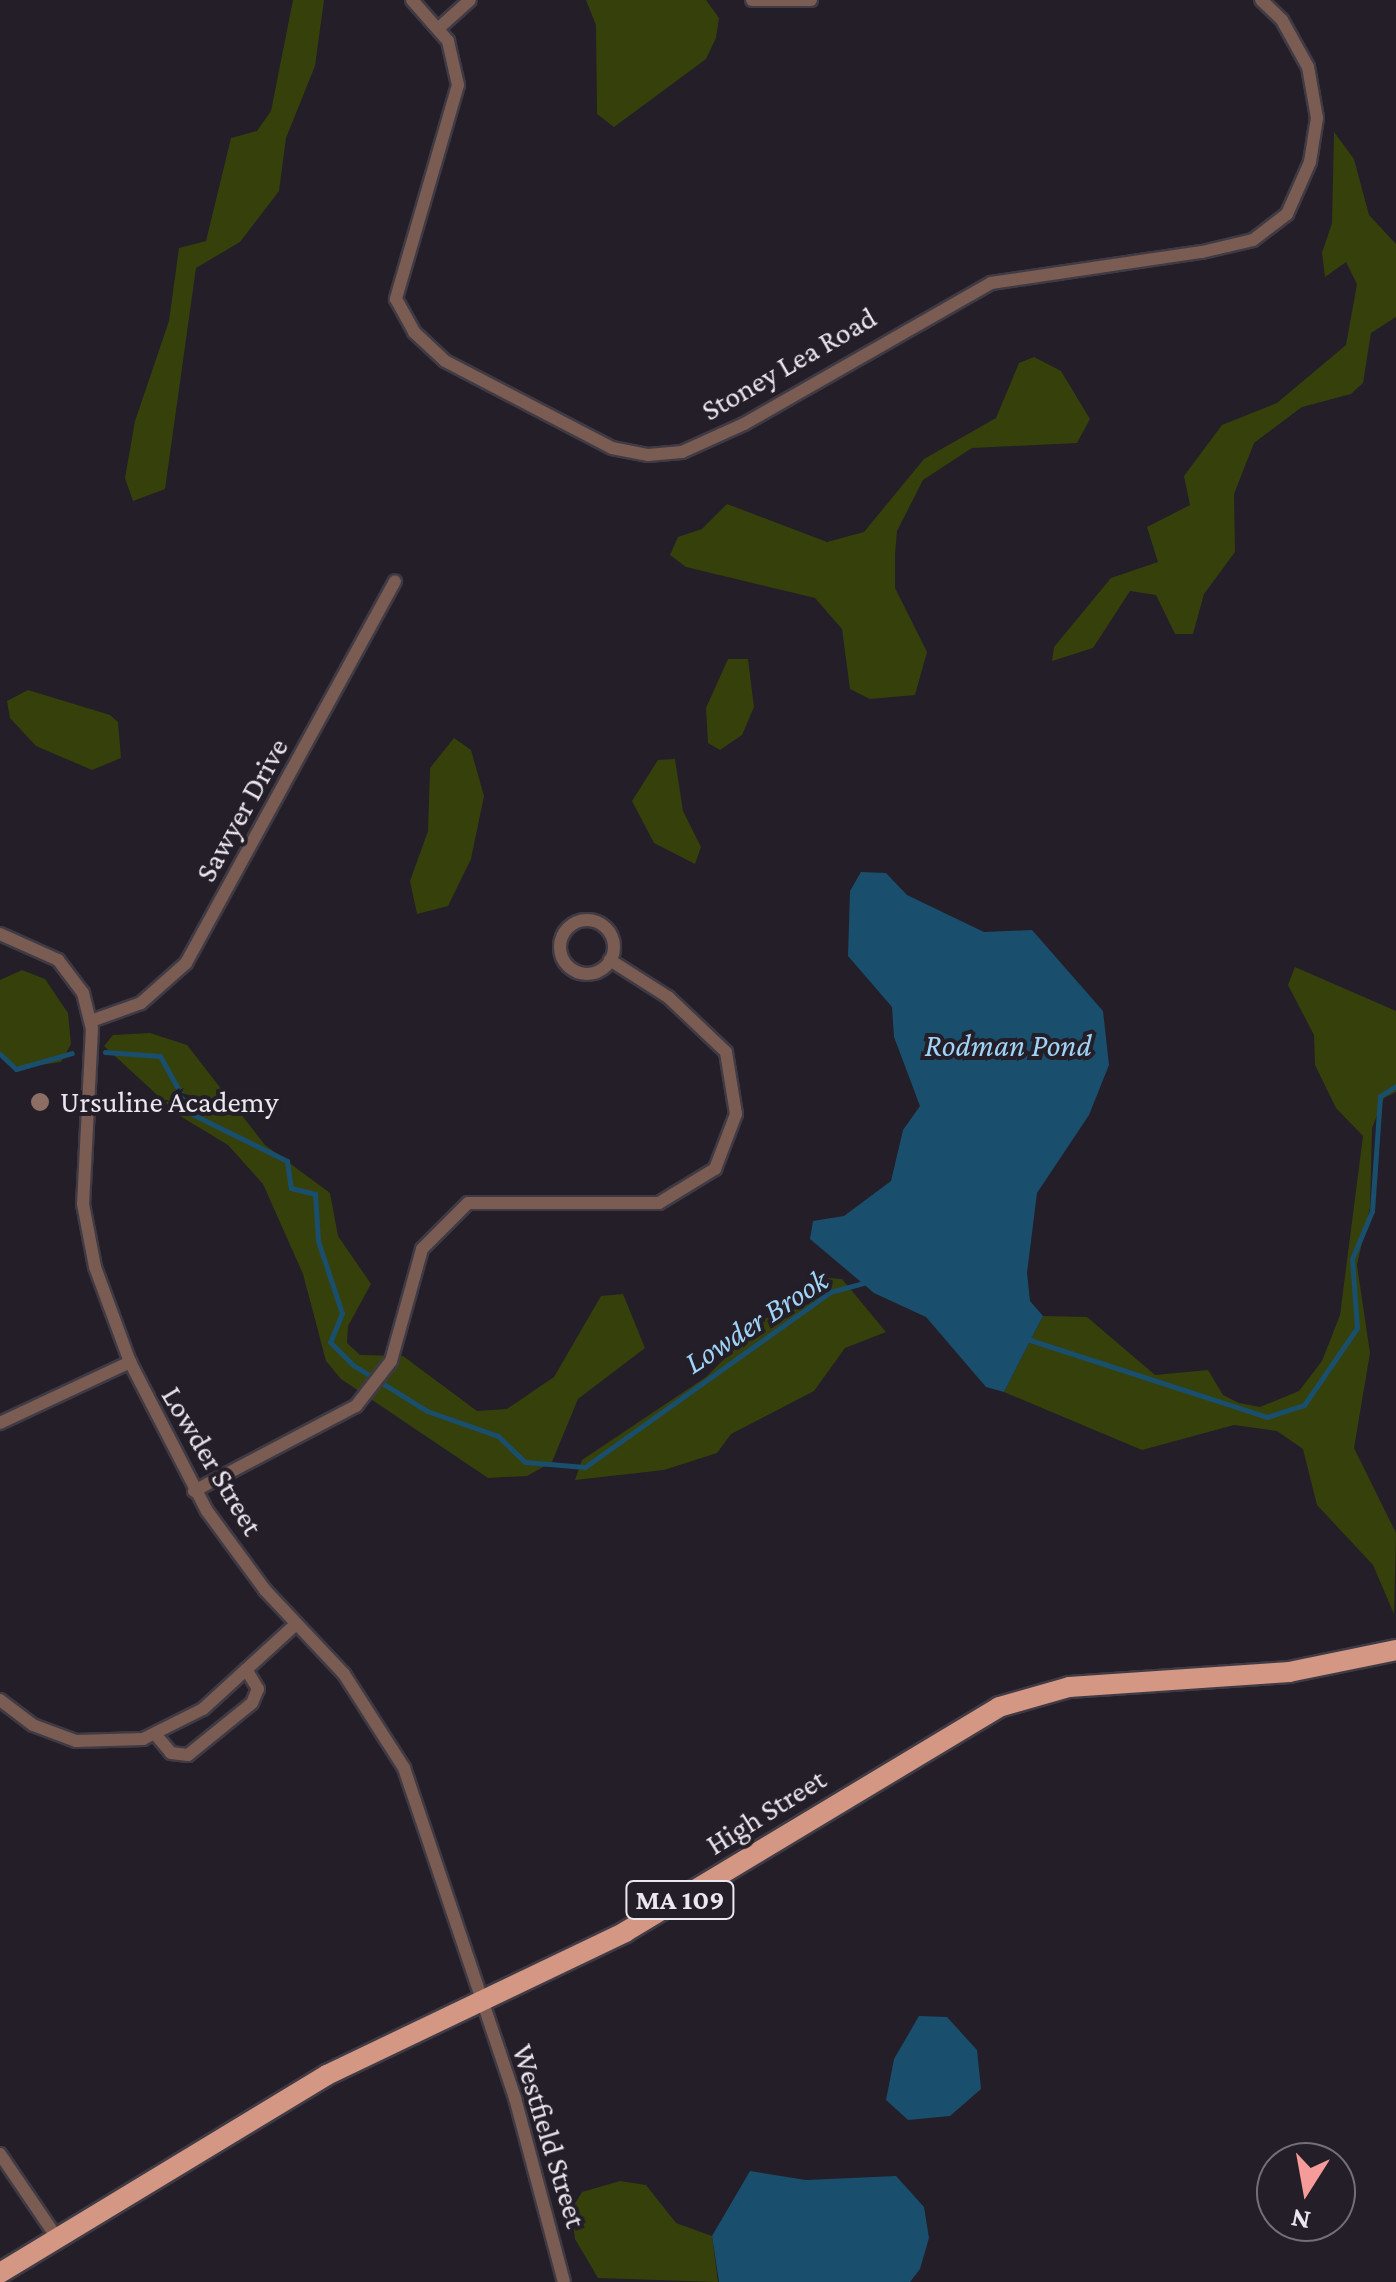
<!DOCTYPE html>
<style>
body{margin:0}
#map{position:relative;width:1396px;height:2282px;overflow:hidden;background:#231e28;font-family:"Crimson Pro",serif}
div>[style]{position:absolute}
.green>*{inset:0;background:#36400b}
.water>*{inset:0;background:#194e6d}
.stream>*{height:5px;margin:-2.5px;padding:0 2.5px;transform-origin:2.5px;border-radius:2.5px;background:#194e6d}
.roads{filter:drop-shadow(2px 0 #3f3a44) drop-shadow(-2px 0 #3f3a44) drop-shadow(0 2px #3f3a44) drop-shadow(0 -2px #3f3a44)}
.minor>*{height:12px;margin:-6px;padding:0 6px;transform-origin:6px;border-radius:6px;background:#7a5c52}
.minor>.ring{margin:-6px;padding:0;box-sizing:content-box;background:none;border:12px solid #7a5c52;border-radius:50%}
.primary>*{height:20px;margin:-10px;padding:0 10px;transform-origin:10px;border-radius:10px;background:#d49783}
.dots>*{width:28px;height:28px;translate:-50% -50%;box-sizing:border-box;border:5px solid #231e28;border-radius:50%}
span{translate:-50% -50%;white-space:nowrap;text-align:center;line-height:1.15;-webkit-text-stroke:8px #231e28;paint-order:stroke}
.shield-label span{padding:2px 8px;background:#231e28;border:2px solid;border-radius:8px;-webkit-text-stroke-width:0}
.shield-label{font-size:28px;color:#ebe7ee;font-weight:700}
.street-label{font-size:30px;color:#ebe7ee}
.poi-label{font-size:30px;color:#ebe7ee}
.left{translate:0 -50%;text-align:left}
.water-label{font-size:32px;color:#9fd4f7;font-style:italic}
.north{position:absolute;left:1256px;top:2142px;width:100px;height:100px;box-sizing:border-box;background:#231e28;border:2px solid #736e77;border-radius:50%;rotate:191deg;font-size:28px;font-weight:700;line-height:40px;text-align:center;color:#ebe7ee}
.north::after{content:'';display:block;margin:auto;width:35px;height:45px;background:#f59b9a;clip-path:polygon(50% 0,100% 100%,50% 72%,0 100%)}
</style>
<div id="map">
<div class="green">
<i style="clip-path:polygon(293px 0,324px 0,315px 66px,286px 138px,279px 191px,240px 242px,196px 268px,165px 489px,133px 501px,125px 478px,135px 421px,169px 321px,179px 248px,206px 241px,231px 138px,257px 131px,271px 111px)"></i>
<i style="clip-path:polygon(586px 0,706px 0,719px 18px,716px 38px,706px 59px,614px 127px,597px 114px,596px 25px)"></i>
<i style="clip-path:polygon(1334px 132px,1354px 159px,1369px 215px,1396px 244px,1396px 317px,1371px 333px,1363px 383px,1351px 394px,1302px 407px,1254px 443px,1234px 494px,1235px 552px,1204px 594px,1193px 634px,1175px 634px,1156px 595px,1130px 591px,1093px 648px,1052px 661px,1054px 647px,1111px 578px,1158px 562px,1147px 527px,1190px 505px,1184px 476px,1222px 425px,1277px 403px,1346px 345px,1357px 284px,1346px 262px,1325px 277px,1322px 253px,1332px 223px)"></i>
<i style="clip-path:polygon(1034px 357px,1061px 371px,1090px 419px,1077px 443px,972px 448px,923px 480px,897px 531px,895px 554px,895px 588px,927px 652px,915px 695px,870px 699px,850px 689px,842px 629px,815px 598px,686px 567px,670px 555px,678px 537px,702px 529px,727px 504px,827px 542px,864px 532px,924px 459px,996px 418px,1019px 363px)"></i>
<i style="clip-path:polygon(728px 659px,748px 659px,754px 707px,742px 735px,720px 750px,708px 743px,706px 708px)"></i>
<i style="clip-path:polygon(28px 690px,110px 715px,118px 722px,121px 758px,92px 770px,36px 746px,10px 718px,7px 701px)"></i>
<i style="clip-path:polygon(454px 738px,471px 750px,484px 796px,471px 859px,448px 906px,417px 914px,410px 881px,428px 831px,430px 768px)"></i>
<i style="clip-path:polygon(675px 759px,683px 811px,701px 847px,695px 864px,654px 843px,632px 801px,658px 760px)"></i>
<i style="clip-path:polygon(1295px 967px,1396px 1011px,1396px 1092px,1384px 1098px,1372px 1128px,1370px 1207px,1357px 1265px,1370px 1353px,1354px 1448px,1396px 1533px,1394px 1614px,1373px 1565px,1317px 1505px,1303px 1449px,1277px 1431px,1234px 1425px,1142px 1450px,1004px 1392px,1043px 1316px,1087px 1317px,1155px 1375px,1208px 1370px,1223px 1395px,1239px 1403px,1260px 1407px,1299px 1391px,1322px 1361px,1340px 1315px,1363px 1136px,1336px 1108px,1315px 1065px,1314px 1035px,1288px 985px)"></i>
<i style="clip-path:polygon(22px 970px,45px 979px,68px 1013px,71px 1044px,61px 1062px,20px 1068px,0 1056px,0 980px)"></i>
<i style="clip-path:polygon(150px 1033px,187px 1045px,265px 1145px,330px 1193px,338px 1236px,371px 1284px,348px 1326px,347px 1343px,360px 1355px,403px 1356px,477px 1411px,507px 1409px,554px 1377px,601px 1296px,623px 1294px,645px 1348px,578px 1399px,552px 1462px,527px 1476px,488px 1478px,341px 1379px,326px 1361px,303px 1274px,263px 1184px,228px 1145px,180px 1116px,104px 1046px,113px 1035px)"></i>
<i style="clip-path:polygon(828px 1278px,842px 1279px,886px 1332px,845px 1348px,814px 1391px,731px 1434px,717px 1453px,664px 1470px,575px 1480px,582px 1460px,706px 1377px,766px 1318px,809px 1304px)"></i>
<i style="clip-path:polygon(620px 2181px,646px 2185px,676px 2223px,712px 2236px,718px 2282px,598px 2278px,575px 2239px,571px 2210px,582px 2192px)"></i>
</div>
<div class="water">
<i style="clip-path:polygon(861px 872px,886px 873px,907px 895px,984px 932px,1032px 930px,1103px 1011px,1109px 1065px,1089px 1115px,1037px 1193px,1027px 1273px,1030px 1301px,1043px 1316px,1004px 1392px,986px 1387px,926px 1317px,874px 1293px,810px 1239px,813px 1221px,844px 1216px,891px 1181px,903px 1130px,920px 1106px,894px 1037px,892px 1007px,848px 956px,850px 891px)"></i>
<i style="clip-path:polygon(919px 2016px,947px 2017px,977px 2050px,981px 2089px,950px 2116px,908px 2120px,886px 2100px,894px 2059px)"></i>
<i style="clip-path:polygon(750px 2171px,806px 2180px,896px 2176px,924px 2207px,929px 2238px,920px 2269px,910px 2282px,719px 2282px,712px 2236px)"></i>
</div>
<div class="stream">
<i style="left:105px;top:1052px;width:55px;rotate:4.2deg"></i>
<i style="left:160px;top:1056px;width:66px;rotate:61.1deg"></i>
<i style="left:192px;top:1114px;width:106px;rotate:26.3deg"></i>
<i style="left:287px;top:1161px;width:27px;rotate:82deg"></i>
<i style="left:291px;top:1188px;width:25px;rotate:14deg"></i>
<i style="left:315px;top:1194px;width:47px;rotate:86.3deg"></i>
<i style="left:318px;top:1241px;width:76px;rotate:71.6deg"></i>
<i style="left:342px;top:1313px;width:31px;rotate:112deg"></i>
<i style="left:330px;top:1342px;width:33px;rotate:45deg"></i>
<i style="left:353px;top:1365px;width:87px;rotate:31.9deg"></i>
<i style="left:427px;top:1411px;width:75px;rotate:19.4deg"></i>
<i style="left:498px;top:1436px;width:37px;rotate:44deg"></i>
<i style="left:525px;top:1462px;width:60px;rotate:4.8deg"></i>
<i style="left:585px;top:1467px;width:301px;rotate:-35.5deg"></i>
<i style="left:830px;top:1292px;width:38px;rotate:-15deg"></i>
<i style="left:0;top:1054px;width:22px;rotate:43deg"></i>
<i style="left:16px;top:1069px;width:58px;rotate:-15.9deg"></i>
<i style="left:1030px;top:1340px;width:249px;rotate:18deg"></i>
<i style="left:1267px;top:1417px;width:39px;rotate:-18deg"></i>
<i style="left:1304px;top:1405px;width:93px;rotate:-55.5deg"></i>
<i style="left:1357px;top:1328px;width:69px;rotate:-94.1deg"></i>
<i style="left:1352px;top:1259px;width:52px;rotate:-67.4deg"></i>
<i style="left:1372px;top:1211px;width:115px;rotate:-86deg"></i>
<i style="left:1380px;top:1096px;width:19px;rotate:-32deg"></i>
</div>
<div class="roads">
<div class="minor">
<i style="left:412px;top:0;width:55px;rotate:48.7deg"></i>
<i style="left:448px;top:41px;width:45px;rotate:77.2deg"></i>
<i style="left:458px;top:85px;width:223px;rotate:106.2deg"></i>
<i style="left:396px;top:299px;width:38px;rotate:61deg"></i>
<i style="left:414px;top:332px;width:42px;rotate:43.1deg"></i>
<i style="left:445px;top:361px;width:188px;rotate:27.5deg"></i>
<i style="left:612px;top:448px;width:37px;rotate:11deg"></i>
<i style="left:648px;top:455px;width:34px;rotate:-5deg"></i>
<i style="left:682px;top:452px;width:68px;rotate:-24.3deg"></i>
<i style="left:744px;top:424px;width:284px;rotate:-29.7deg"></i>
<i style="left:991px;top:283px;width:213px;rotate:-8.4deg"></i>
<i style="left:1202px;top:252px;width:52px;rotate:-13.2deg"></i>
<i style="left:1253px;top:240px;width:43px;rotate:-37.4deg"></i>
<i style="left:1287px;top:214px;width:57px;rotate:-66.1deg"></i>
<i style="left:1310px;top:162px;width:45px;rotate:-81deg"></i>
<i style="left:1317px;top:118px;width:52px;rotate:-100deg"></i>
<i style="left:1308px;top:67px;width:54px;rotate:-119deg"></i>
<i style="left:1282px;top:20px;width:29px;rotate:-136deg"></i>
<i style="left:752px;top:0;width:59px"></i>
<i style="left:440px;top:27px;width:40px;rotate:-42deg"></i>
<i class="ring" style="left:560px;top:920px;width:42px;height:42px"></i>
<i style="left:0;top:934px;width:64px;rotate:24.1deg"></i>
<i style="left:58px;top:960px;width:41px;rotate:52.9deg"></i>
<i style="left:83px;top:993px;width:36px;rotate:76deg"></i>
<i style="left:92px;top:1028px;width:176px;rotate:92.9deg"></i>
<i style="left:83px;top:1204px;width:64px;rotate:79.2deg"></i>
<i style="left:95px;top:1267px;width:101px;rotate:69.8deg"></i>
<i style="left:130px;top:1362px;width:168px;rotate:62.7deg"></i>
<i style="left:207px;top:1511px;width:98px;rotate:53.7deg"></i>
<i style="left:265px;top:1590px;width:115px;rotate:46.8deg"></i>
<i style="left:344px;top:1674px;width:112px;rotate:57.4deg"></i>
<i style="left:404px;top:1768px;width:348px;rotate:71.4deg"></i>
<i style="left:515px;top:2098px;width:190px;rotate:75.1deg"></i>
<i style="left:91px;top:1021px;width:53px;rotate:-19.8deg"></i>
<i style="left:141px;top:1003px;width:60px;rotate:-41.6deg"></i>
<i style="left:186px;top:963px;width:435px;rotate:-61.3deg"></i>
<i style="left:0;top:1423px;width:144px;rotate:-25.1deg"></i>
<i style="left:194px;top:1491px;width:183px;rotate:-27.7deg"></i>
<i style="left:356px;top:1406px;width:57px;rotate:-52.1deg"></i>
<i style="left:391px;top:1361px;width:116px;rotate:-74.5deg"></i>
<i style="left:422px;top:1249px;width:65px;rotate:-45deg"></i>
<i style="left:468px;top:1203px;width:191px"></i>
<i style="left:659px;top:1203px;width:66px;rotate:-31.3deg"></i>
<i style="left:715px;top:1169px;width:59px;rotate:-69.1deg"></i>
<i style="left:736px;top:1114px;width:63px;rotate:-99.2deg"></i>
<i style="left:726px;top:1052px;width:80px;rotate:-136.5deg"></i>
<i style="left:668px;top:997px;width:69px;rotate:-147.5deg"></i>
<i style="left:0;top:1700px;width:41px;rotate:37.1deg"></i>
<i style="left:33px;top:1725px;width:46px;rotate:20.4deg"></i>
<i style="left:76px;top:1741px;width:67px;rotate:-1.7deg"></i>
<i style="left:143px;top:1739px;width:67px;rotate:-26.6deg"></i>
<i style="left:203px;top:1709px;width:126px;rotate:-42.4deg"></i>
<i style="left:156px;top:1735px;width:23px;rotate:50deg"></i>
<i style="left:171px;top:1753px;width:17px;rotate:7deg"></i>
<i style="left:188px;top:1755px;width:82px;rotate:-39.1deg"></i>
<i style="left:252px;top:1703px;width:15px;rotate:-67deg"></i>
<i style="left:258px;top:1689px;width:23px;rotate:-121deg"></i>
<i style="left:0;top:2154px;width:102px;rotate:55.8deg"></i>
</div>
<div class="primary">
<i style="left:0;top:2273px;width:382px;rotate:-31.2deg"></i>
<i style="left:327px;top:2075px;width:331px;rotate:-25.6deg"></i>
<i style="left:625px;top:1932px;width:436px;rotate:-31deg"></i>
<i style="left:999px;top:1707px;width:73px;rotate:-15.9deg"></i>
<i style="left:1069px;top:1687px;width:221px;rotate:-3.9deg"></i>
<i style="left:1289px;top:1672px;width:109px;rotate:-11.6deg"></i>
</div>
</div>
<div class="dots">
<i style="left:40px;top:1102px;background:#8d6e63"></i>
</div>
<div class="shield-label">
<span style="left:680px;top:1900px">MA 109</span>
</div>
<div class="street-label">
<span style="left:789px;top:364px;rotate:-30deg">Stoney Lea Road</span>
<span style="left:242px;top:810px;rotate:-61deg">Sawyer Drive</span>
<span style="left:212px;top:1461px;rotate:59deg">Lowder Street</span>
<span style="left:766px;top:1812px;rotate:-32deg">High Street</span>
<span style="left:549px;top:2136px;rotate:73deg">Westfield Street</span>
</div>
<div class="poi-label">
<span class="left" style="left:60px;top:1102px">Ursuline Academy</span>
</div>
<div class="water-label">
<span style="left:1008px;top:1045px">Rodman Pond</span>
<span style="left:756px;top:1321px;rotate:-33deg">Lowder Brook</span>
</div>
<div class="north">N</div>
</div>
